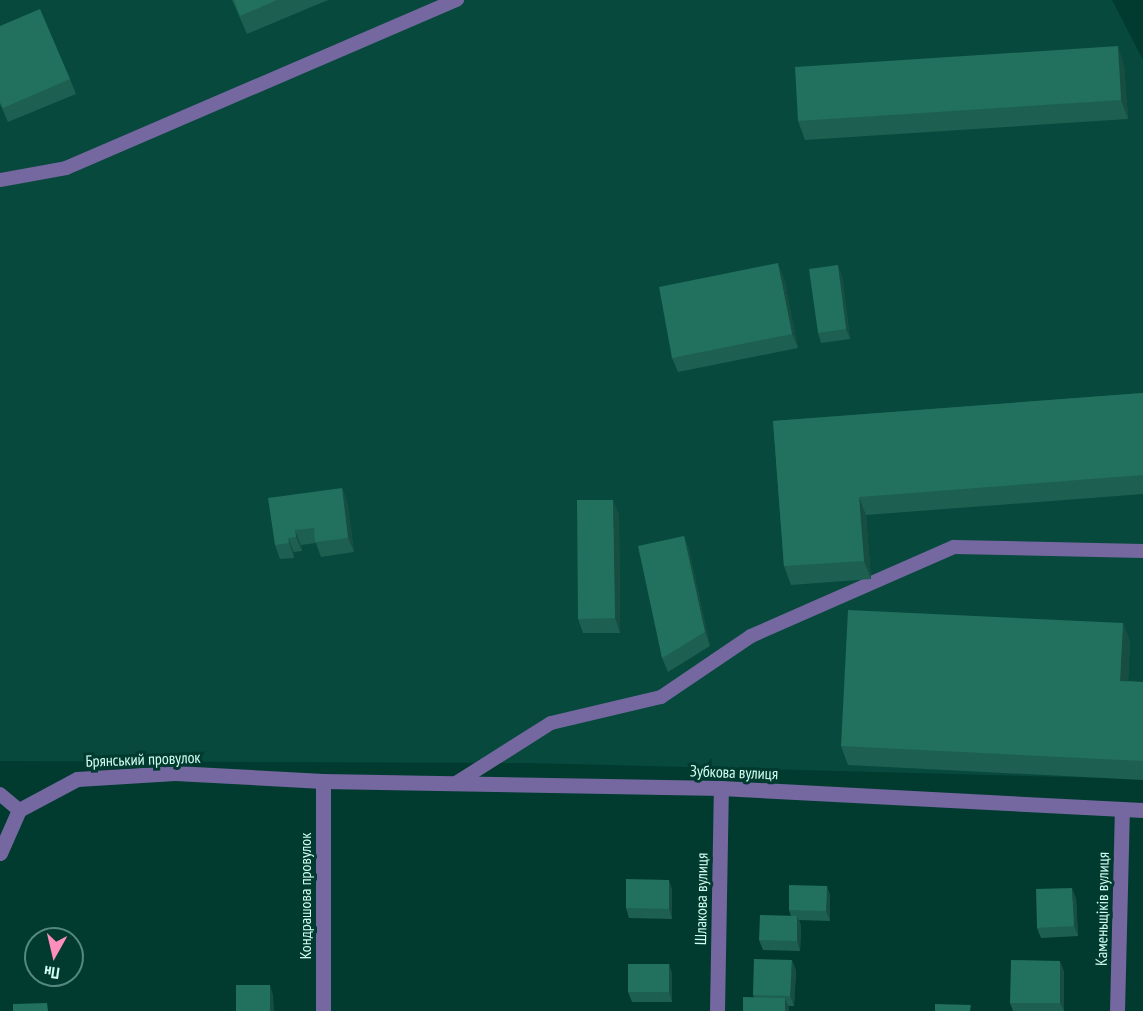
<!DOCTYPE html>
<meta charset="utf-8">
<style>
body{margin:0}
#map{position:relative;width:1143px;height:1011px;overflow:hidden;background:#013b30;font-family:"PT Sans Narrow",sans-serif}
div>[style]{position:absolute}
.built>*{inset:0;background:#07493c}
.lane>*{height:14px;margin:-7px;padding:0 7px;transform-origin:7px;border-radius:7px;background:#7568a0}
.street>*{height:15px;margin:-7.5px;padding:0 7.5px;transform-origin:7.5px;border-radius:7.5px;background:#7568a0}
.wall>*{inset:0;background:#1d6051}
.shaded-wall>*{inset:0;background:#184e42}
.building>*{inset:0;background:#22705e}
span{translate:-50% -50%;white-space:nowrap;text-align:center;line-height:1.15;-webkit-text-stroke:6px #013b30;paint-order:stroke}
.street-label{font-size:16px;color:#d2fff1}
.north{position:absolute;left:24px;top:927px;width:60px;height:60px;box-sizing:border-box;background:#013b30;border:2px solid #55897d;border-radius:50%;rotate:188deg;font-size:16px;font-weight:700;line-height:24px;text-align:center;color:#d2fff1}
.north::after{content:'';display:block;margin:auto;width:21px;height:27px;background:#fe8ebc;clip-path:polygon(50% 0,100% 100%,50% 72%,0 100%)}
</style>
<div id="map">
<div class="built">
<i style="clip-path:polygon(0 0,1112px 0,1143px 60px,1143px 779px,530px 763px,0 761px)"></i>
</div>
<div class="lane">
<i style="left:0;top:180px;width:67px;rotate:-10.3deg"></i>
<i style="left:66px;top:168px;width:426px;rotate:-23.3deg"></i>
<i style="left:456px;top:783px;width:112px;rotate:-32.3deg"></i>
<i style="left:551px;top:723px;width:113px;rotate:-13.3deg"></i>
<i style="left:661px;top:697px;width:109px;rotate:-34.1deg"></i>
<i style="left:751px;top:636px;width:222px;rotate:-23.7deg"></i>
<i style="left:954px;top:547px;width:189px;rotate:1.2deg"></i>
<i style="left:0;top:794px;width:25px;rotate:40deg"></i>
</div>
<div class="street">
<i style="left:323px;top:781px;width:230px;rotate:90deg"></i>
<i style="left:0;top:853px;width:47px;rotate:-66.2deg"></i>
<i style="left:19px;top:810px;width:66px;rotate:-28.1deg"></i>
<i style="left:77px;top:779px;width:98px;rotate:-3.5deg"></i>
<i style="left:175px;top:773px;width:148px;rotate:3.1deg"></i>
<i style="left:323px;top:781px;width:398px;rotate:1deg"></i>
<i style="left:721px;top:788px;width:423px;rotate:3deg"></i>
<i style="left:717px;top:1011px;width:223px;rotate:-89deg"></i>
<i style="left:1117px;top:1011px;width:202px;rotate:-88.6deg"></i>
</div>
<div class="wall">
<i style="clip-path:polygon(232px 0,328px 0,247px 34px)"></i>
<i style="clip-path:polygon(0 26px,70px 79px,76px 94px,8px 122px,0 104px)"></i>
<i style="clip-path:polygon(1124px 65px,1128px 119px,805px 140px,798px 121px)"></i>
<i style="clip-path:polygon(842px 275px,850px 339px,821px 343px,818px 333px)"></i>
<i style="clip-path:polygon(784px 278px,798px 348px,678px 372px,672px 358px)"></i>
<i style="clip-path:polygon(1143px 393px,1143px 494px,866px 515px,871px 579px,791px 585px,784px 566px,773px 421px)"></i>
<i style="clip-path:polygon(342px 488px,347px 502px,354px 552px,321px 557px,316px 543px,301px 545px,302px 551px,294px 552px,294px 558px,280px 559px,275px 545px)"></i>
<i style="clip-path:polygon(619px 514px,620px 633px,583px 633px,578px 619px)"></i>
<i style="clip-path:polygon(684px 536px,689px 550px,710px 646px,668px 672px,662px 658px)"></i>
<i style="clip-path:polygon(1123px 623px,1130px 642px,1128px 681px,1143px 682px,1143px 780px,848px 765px,841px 746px)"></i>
<i style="clip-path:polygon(827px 886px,830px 896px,830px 921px,799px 920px,801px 926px,800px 951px,763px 950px,759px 940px,791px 916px,789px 910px)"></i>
<i style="clip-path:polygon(672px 889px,672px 919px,629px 918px,626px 908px)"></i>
<i style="clip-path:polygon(1076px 898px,1078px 936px,1041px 938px,1037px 928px)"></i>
<i style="clip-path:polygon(669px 964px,672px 974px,672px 1002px,632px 1002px,628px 992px)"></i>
<i style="clip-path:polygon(796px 970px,794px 1006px,788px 1006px,789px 1008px,754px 998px,753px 995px)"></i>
<i style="clip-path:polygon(1064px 971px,1064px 1011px,1013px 1011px,1010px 1003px)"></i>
</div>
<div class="shaded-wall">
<i style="clip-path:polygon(1118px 46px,1124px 65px,1128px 119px,1121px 100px)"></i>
<i style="clip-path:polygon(778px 263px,784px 278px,798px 348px,792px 334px)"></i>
<i style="clip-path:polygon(838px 265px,842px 275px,850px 339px,846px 329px)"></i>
<i style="clip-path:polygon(342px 488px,347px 502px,354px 552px,348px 538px)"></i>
<i style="clip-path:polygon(859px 497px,866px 515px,871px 579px,864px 561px)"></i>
<i style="clip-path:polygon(613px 500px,619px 514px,620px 633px,615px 618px)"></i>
<i style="clip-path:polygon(295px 530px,301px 545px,302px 551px,296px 537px)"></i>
<i style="clip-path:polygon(684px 536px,689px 550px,710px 646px,705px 632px)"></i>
<i style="clip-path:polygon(288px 538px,294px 552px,294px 558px,289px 543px)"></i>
<i style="clip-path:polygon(1123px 623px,1130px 642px,1127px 700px,1120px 681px)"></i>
<i style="clip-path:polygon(669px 880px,672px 889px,672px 919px,669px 909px)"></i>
<i style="clip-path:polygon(827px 886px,830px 896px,830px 921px,826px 911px)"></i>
<i style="clip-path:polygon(1072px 888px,1076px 898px,1078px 936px,1074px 926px)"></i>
<i style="clip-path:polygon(797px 916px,801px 926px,800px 951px,797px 941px)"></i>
<i style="clip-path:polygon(792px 960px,796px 970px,794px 1006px,790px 996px)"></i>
<i style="clip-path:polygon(1060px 961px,1064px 971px,1064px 1011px,1060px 1003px)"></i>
<i style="clip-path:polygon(669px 964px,672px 974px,672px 1002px,669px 992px)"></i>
<i style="clip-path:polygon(270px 985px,273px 995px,274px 1011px,270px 1011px)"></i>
<i style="clip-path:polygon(785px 998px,789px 1008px,789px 1011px,785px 1011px)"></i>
</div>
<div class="building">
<i style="clip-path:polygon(234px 0,277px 0,240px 16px)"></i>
<i style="clip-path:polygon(40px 9px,70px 79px,3px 108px,0 102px,0 26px)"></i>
<i style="clip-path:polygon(1118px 46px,1121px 100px,798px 121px,795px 67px)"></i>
<i style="clip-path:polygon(778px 263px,792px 334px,672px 358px,659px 287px)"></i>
<i style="clip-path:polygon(838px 265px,846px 329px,818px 333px,809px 269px)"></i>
<i style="clip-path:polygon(1143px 393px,1143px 475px,859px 497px,864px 561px,784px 566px,773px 421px)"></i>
<i style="clip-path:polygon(342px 488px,348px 538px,315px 542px,314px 528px,295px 530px,296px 537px,288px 538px,289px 543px,275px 545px,268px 498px)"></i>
<i style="clip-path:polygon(577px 500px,613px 500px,615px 618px,578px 619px)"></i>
<i style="clip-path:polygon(684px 536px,705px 632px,662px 658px,638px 546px)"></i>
<i style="clip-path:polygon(848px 610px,1123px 623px,1120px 681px,1143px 682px,1143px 761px,841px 746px)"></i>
<i style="clip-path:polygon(626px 879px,669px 880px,669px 909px,626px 908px)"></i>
<i style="clip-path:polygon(789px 885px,827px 886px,826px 911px,789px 910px)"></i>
<i style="clip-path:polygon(1072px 888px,1074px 926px,1037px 928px,1036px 889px)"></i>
<i style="clip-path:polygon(760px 915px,797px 916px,797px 941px,759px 940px)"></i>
<i style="clip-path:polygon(754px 959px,792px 960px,790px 996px,753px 995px)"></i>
<i style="clip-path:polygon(1011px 960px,1060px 961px,1060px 1003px,1010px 1003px)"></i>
<i style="clip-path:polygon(628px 964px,669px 964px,669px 992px,628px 992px)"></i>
<i style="clip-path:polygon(236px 985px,270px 985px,270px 1011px,236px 1011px)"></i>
<i style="clip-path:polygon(743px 997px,785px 998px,785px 1011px,743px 1011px)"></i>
<i style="clip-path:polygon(47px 1003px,48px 1011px,13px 1011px,13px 1004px)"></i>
<i style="clip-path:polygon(935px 1004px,971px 1005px,970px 1011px,935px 1011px)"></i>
</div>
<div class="street-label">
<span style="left:143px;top:759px;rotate:-2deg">Брянський провулок</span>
<span style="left:734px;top:772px;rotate:2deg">Зубкова вулиця</span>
<span style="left:305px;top:896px;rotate:-90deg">Кондрашова провулок</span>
<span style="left:701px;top:899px;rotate:-89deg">Шлакова вулиця</span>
<span style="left:1102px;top:909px;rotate:-89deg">Каменьщіків вулиця</span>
</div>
<div class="north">Пн</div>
</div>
